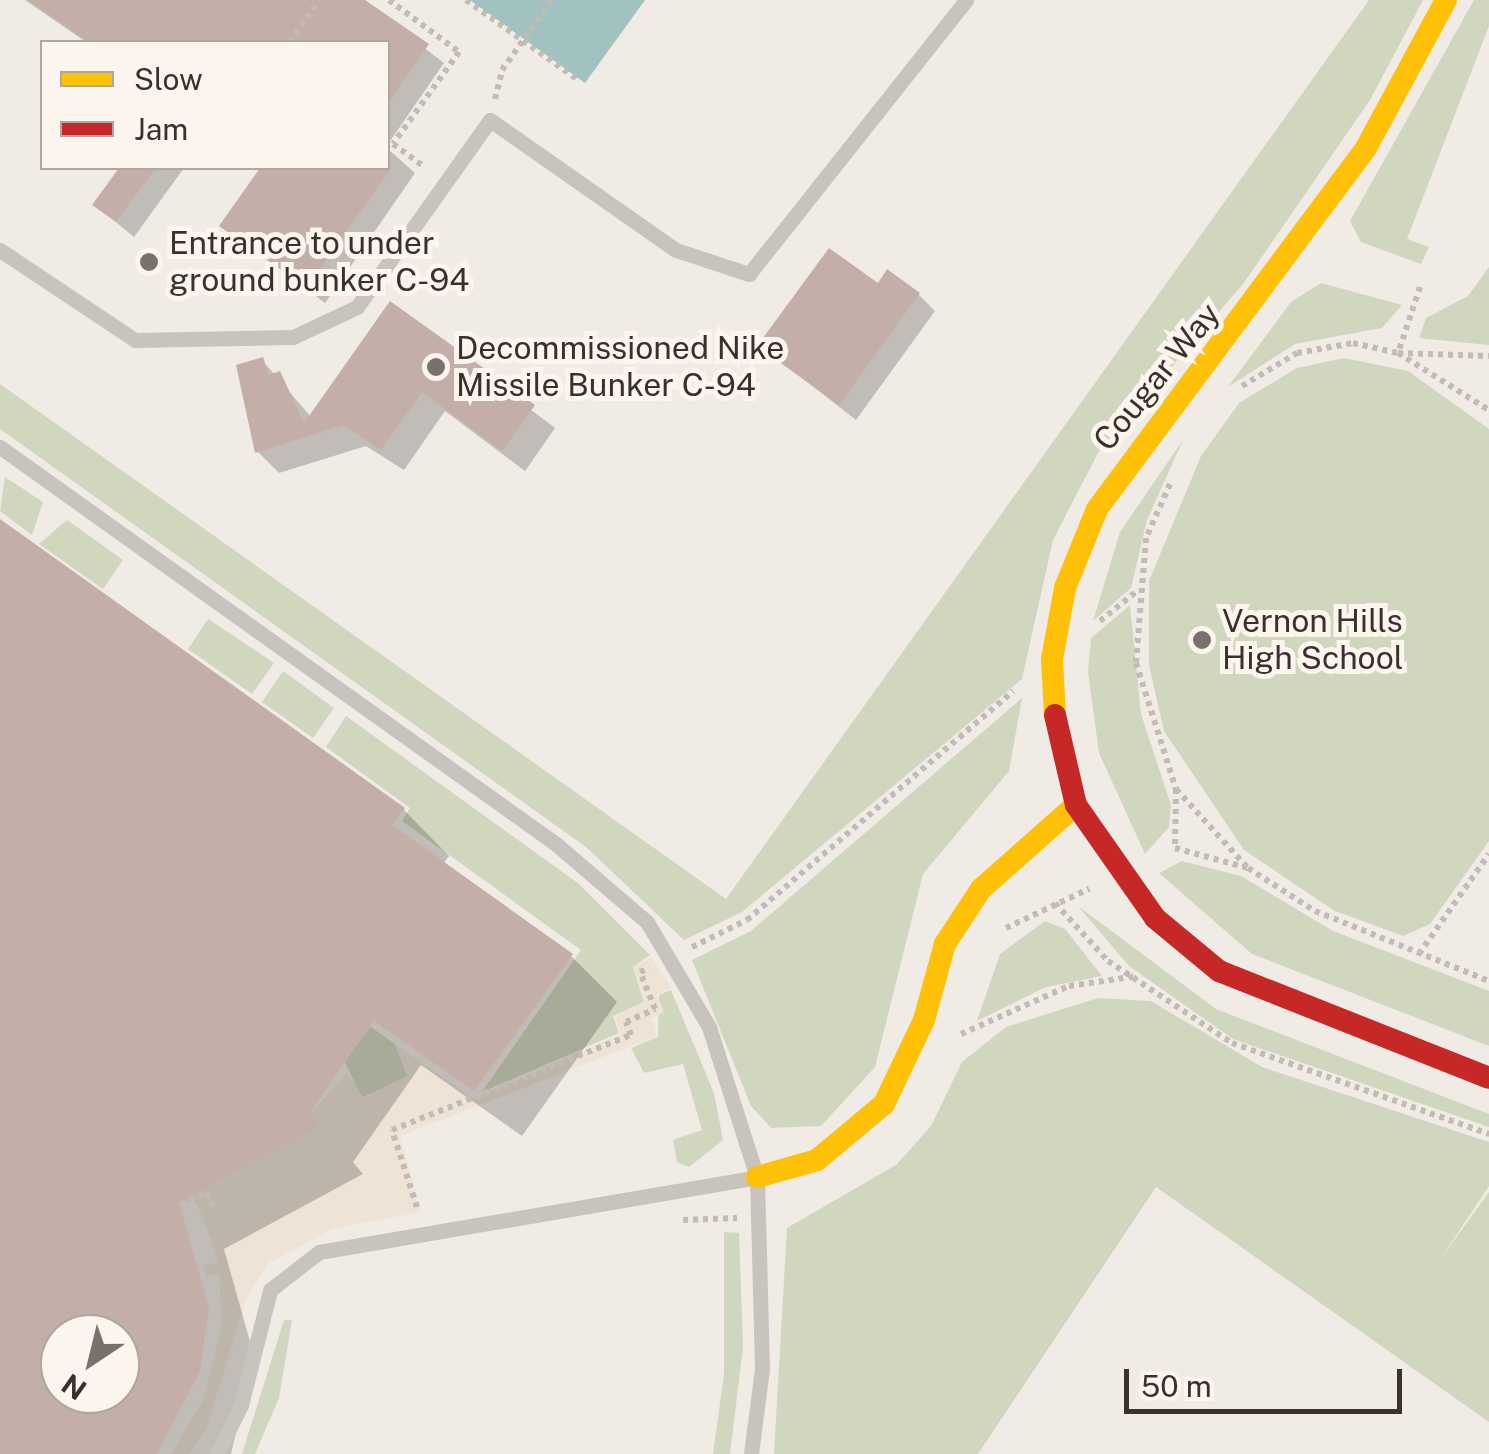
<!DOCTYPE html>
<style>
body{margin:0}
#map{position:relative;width:1489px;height:1454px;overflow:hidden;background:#f0ebe5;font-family:"Public Sans",sans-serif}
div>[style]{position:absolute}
.green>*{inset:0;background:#d1d6bf}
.plaza>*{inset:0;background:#eee3d5}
.water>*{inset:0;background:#a1c2c1}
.shadow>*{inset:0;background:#0003}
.building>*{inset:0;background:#c3afa7}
.path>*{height:6px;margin-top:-3px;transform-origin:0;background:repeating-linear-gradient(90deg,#c2bbb6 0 5px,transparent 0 10px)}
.lane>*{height:15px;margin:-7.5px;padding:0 7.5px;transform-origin:7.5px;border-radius:7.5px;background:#c9c3be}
.slow>*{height:22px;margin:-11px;padding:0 11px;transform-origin:11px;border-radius:11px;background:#ffc107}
.jam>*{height:22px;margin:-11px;padding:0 11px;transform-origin:11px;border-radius:11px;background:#c62828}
.dots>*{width:28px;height:28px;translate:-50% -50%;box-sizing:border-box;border:5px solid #fbf5ee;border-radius:50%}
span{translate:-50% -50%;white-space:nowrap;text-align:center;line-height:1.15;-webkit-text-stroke:10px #fbf5ee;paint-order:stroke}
.poi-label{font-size:32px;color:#3b302b}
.left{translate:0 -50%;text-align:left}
.street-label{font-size:32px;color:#3b302b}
.legend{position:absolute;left:40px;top:40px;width:350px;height:130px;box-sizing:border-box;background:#fbf5ee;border:2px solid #aea6a0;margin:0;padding:12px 18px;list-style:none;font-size:30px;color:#3b302b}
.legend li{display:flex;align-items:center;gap:20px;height:50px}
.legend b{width:50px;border:2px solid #aea6a0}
.north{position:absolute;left:40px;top:1314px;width:100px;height:100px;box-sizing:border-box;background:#fbf5ee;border:2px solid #aea6a0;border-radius:50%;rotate:215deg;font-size:28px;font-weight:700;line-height:40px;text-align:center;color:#3b302b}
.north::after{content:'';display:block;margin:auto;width:35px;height:45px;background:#7a716c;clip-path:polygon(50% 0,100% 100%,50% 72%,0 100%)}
.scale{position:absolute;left:1124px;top:1369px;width:278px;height:45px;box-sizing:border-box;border:5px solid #3b302b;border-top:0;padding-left:12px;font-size:30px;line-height:35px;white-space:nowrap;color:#3b302b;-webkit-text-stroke:8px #fbf5ee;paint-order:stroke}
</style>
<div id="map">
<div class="green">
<i style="clip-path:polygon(1369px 0,1423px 0,1370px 100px,1243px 284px,1099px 451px,1053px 540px,1022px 679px,742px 912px,684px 940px,586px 847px,0 429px,0 384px,726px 899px)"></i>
<i style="clip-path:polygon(1474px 0,1489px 0,1489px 26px,1407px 239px,1429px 247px,1421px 264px,1361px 242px,1350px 221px)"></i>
<i style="clip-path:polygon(1489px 267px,1489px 345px,1419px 338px,1426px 318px,1468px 296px)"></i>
<i style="clip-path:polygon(1321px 283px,1402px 305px,1382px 328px,1295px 344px,1228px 387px,1291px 302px)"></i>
<i style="clip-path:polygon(1344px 358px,1408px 371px,1489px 429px,1489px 841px,1430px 924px,1403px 936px,1335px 911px,1244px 850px,1164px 731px,1149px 665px,1149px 581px,1201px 456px,1239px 403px,1297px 368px)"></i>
<i style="clip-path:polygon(1183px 440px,1147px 520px,1131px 588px,1093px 621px,1120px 532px)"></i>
<i style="clip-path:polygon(5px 477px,43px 502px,32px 535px,0 511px)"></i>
<i style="clip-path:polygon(67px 520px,123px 560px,103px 589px,39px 544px)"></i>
<i style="clip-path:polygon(1130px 605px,1141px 714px,1171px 805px,1169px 827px,1145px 854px,1099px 753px,1088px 672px,1091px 638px)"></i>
<i style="clip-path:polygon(208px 619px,274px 663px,252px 694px,188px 649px)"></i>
<i style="clip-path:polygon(283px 671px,334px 708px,313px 738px,262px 702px)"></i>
<i style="clip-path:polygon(1022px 698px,1009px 771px,923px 874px,875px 1067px,821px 1126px,771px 1128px,751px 1106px,692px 960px,751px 931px)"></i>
<i style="clip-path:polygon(346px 716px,579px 884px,650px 955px,633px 967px,644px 1002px,613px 1016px,619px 1033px,482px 1092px,581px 950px,402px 821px,410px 808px,326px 747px)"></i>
<i style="clip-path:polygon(1182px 861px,1241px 876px,1333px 931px,1489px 991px,1489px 1046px,1252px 954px,1159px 873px)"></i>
<i style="clip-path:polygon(1078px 906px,1216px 1009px,1489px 1114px,1489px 1127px,1233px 1039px,1129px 966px)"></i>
<i style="clip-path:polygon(1045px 921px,1065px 929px,1102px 976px,1046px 987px,977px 1021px,1000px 954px)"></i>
<i style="clip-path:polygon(671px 990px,714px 1093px,723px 1140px,689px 1167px,677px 1162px,673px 1140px,702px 1130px,683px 1064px,644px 1073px,631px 1048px,658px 1037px,659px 995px)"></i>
<i style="clip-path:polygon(1098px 998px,1151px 1001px,1262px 1067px,1489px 1142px,1489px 1186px,1439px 1261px,1489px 1192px,1489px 1422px,1156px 1187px,978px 1454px,774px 1454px,787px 1228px,896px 1165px,931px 1126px,962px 1062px,1006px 1027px)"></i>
<i style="clip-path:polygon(364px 1022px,395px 1044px,408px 1076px,362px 1098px,341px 1054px)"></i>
<i style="clip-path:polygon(724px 1232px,739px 1233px,743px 1347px,730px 1454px,713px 1454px,724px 1375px)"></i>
<i style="clip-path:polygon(284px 1320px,292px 1320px,279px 1398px,255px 1454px,242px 1454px)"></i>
</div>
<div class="plaza">
<i style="clip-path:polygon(652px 957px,671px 988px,657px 995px,664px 1012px,651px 1019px,657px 1036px,400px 1136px,421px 1212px,332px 1229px,269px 1263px,246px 1299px,206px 1430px,189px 1454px,171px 1454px,204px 1398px,222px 1324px,219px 1274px,206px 1276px,204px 1266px,218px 1263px,211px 1240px,197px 1203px,179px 1202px,318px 1127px,309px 1115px,347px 1073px,363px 1097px,407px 1076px,395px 1044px,474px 1099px,621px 1034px,615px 1016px,645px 1002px,634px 967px)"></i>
</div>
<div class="water">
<i style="clip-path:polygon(470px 0,645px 0,585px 83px)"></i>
</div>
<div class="shadow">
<i style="clip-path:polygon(25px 0,361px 0,444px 63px,388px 144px,388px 42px,86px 42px)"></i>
<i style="clip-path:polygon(388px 149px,415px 173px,325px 303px,223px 226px,263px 168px,388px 168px)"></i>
<i style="clip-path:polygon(122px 168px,184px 168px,134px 237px,95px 205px)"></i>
<i style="clip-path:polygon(878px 286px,918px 294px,935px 311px,856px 420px,761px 346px)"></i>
<i style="clip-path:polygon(391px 304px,555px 428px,525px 471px,445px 411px,404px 470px,366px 446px,279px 473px,257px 451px,262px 360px,311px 417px)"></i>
<i style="clip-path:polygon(evenodd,0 523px,403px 809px,449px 856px,443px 864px,571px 956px,617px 1002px,522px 1136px,421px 1065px,353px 1162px,363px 1174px,224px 1249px,254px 1356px,231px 1454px,0 1454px,0 523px,60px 1334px,120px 1334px,120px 1394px,60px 1394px,60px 1334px)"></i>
</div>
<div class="building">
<i style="clip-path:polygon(28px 0,365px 0,429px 44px,388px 103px,388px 42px,89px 42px)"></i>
<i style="clip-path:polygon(119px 168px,156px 168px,116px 222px,92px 205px)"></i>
<i style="clip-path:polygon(260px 168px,391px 168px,307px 288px,219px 226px)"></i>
<i style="clip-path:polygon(829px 248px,878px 283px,887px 269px,920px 293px,839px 405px,757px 346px)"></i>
<i style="clip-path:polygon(390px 301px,535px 405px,502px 451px,422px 392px,381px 450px,343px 425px,255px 453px,236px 365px,263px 357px,269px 375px,280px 371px,304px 423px)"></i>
<i style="clip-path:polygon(evenodd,0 519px,405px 808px,392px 825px,573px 954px,474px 1091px,374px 1021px,309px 1114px,319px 1127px,179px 1202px,209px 1308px,200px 1371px,157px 1454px,0 1454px,0 519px,60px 1334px,120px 1334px,120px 1394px,60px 1394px,60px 1334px)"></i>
</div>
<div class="path">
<i style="left:389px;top:0;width:87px;rotate:36.6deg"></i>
<i style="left:459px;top:52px;width:113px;rotate:125.7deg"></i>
<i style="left:393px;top:144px;width:39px;rotate:36deg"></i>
<i style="left:466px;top:0;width:138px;rotate:35.5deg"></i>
<i style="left:290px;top:42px;width:51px;rotate:-55.4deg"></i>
<i style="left:495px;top:99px;width:30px;rotate:-76deg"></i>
<i style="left:502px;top:70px;width:86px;rotate:-54.5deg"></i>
<i style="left:1420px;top:287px;width:70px;rotate:108.4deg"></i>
<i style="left:1398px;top:353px;width:91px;rotate:1.9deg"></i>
<i style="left:1242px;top:386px;width:64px;rotate:-31deg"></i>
<i style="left:1297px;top:353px;width:57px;rotate:-10.1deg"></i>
<i style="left:1353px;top:343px;width:46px;rotate:12.5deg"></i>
<i style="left:1398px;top:353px;width:107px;rotate:32.1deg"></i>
<i style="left:1170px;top:484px;width:59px;rotate:114deg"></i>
<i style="left:1146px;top:538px;width:125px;rotate:94.6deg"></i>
<i style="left:1136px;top:663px;width:132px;rotate:72.4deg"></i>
<i style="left:1176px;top:789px;width:59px;rotate:91deg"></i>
<i style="left:1175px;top:848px;width:76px;rotate:15.3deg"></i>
<i style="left:1248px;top:868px;width:80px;rotate:32.7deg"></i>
<i style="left:1315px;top:911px;width:188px;rotate:21.9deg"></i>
<i style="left:1100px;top:621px;width:48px;rotate:-39deg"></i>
<i style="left:1176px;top:789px;width:105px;rotate:47.7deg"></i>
<i style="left:1055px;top:903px;width:79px;rotate:47.6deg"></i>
<i style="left:1108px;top:961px;width:149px;rotate:33.5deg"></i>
<i style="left:1232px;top:1043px;width:273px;rotate:19.5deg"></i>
<i style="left:1006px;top:928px;width:92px;rotate:-25.2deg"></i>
<i style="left:692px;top:947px;width:61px;rotate:-26.1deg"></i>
<i style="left:747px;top:920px;width:351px;rotate:-40.7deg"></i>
<i style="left:1419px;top:954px;width:122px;rotate:-55deg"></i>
<i style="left:961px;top:1034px;width:118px;rotate:-24deg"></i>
<i style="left:1069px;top:986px;width:69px;rotate:-8.4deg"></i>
<i style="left:181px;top:1205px;width:28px;rotate:-26deg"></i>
<i style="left:206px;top:1193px;width:20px;rotate:63deg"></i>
<i style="left:417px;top:1207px;width:81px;rotate:-108deg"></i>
<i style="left:392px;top:1130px;width:257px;rotate:-21.7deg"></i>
<i style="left:631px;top:1035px;width:14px;rotate:-111deg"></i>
<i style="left:626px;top:1022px;width:32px;rotate:-24deg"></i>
<i style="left:655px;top:1009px;width:40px;rotate:-112deg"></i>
<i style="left:640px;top:972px;width:10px;rotate:-24deg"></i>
<i style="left:683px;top:1220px;width:54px;rotate:-2.1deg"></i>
</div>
<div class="lane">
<i style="left:0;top:250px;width:162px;rotate:33.7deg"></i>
<i style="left:135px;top:340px;width:158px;rotate:-1.1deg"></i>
<i style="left:293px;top:337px;width:71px;rotate:-25.1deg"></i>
<i style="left:357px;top:307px;width:229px;rotate:-54.6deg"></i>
<i style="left:490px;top:120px;width:227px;rotate:35deg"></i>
<i style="left:676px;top:250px;width:77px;rotate:18.2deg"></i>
<i style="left:749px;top:274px;width:350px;rotate:-51.6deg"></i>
<i style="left:0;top:447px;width:683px;rotate:35.53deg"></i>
<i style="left:556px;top:844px;width:120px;rotate:40.6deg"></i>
<i style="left:647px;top:922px;width:122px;rotate:59.4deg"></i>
<i style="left:709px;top:1027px;width:157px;rotate:72.3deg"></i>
<i style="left:757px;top:1177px;width:192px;rotate:88.5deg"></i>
<i style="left:762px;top:1369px;width:86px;rotate:97.4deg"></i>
<i style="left:217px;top:1454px;width:55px;rotate:-63.9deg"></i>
<i style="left:241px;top:1405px;width:119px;rotate:-75.8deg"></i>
<i style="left:270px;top:1290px;width:62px;rotate:-37.8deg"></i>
<i style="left:319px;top:1252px;width:439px;rotate:-9.7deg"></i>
</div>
<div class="slow">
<i style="left:1055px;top:715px;width:56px;rotate:-93.1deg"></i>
<i style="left:1052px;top:659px;width:72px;rotate:-79.6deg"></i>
<i style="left:1065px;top:588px;width:85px;rotate:-67.9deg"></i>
<i style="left:1097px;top:509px;width:450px;rotate:-53.3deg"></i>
<i style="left:1366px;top:148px;width:168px;rotate:-61.6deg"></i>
<i style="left:757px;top:1177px;width:62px;rotate:-15.8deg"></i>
<i style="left:817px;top:1160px;width:87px;rotate:-39.9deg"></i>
<i style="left:884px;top:1104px;width:93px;rotate:-64.5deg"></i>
<i style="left:924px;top:1020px;width:79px;rotate:-74.6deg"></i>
<i style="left:945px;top:944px;width:66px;rotate:-56.8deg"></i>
<i style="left:981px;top:889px;width:127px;rotate:-41.5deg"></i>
</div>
<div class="jam">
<i style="left:1055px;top:715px;width:92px;rotate:76.9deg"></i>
<i style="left:1076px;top:805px;width:138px;rotate:55deg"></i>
<i style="left:1155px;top:918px;width:83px;rotate:39.6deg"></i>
<i style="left:1219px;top:971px;width:290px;rotate:21.6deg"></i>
</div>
<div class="dots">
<i style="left:149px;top:262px;background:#7a716c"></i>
<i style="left:436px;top:367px;background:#7a716c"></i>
<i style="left:1202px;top:640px;background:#7a716c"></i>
</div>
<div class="poi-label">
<span class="left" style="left:169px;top:262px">Entrance to under<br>ground bunker C-94</span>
<span class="left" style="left:456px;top:367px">Decommissioned Nike<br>Missile Bunker C-94</span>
<span class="left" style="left:1222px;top:640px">Vernon Hills<br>High School</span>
</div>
<div class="street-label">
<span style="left:1157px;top:377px;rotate:-51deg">Cougar Way</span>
</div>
<ul class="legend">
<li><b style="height:12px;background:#ffc107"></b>Slow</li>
<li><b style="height:12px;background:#c62828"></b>Jam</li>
</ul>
<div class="north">N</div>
<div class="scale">50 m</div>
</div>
